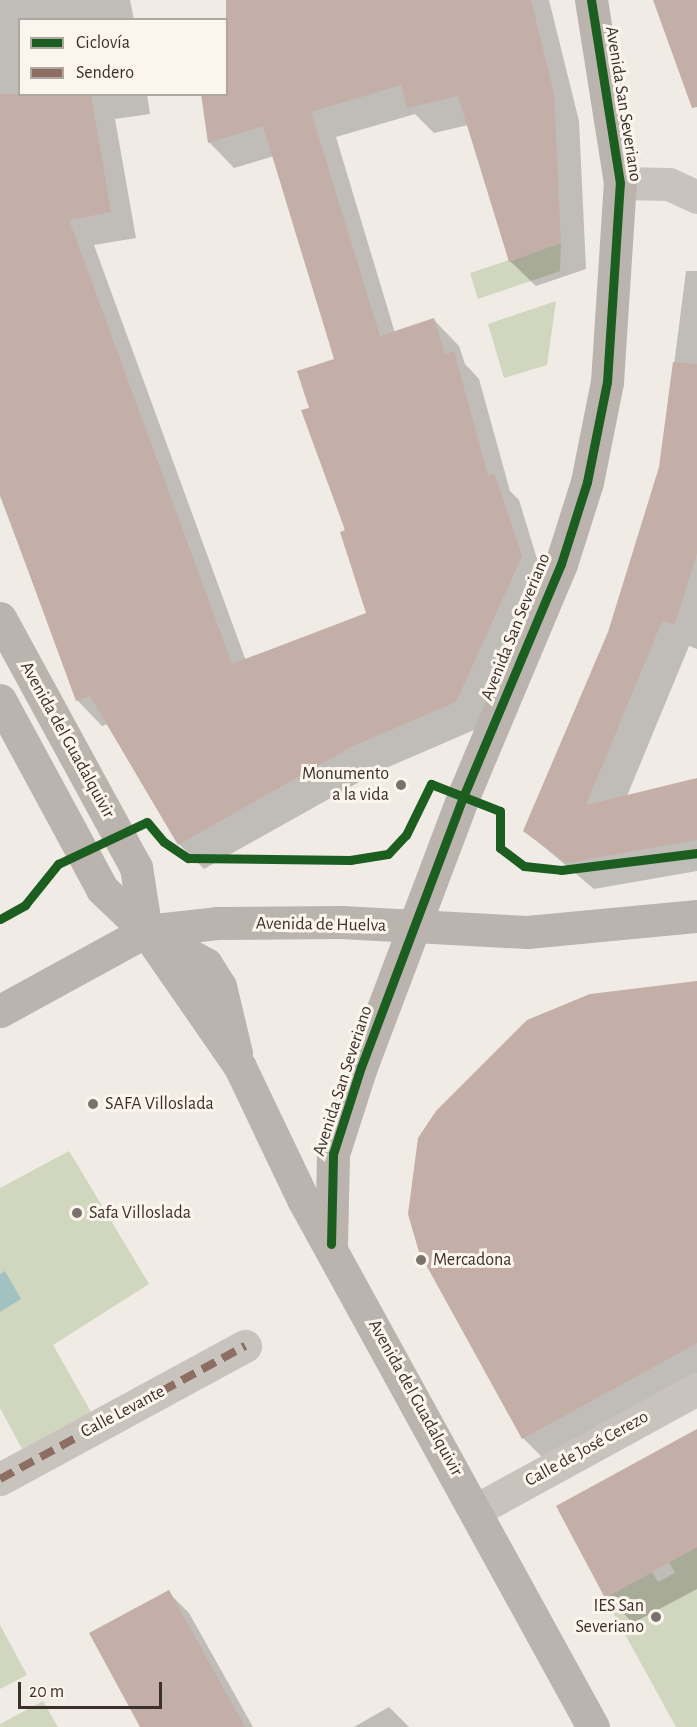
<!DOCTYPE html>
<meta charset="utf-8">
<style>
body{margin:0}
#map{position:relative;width:697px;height:1727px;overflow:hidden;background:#f0ebe5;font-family:"Alegreya Sans",sans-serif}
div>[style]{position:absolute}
.green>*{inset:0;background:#d1d6bf}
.water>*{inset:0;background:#a1c2c1}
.shadow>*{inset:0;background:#0003}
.building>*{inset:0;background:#c3afa7}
.street>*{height:33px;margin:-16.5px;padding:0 16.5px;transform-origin:16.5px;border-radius:16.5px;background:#c9c3be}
.secondary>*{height:33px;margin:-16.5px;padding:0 16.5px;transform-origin:16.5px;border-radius:16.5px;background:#bab3ae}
.quiet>*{height:8px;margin-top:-4px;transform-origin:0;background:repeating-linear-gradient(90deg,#8d6e63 0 15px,transparent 0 23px)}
.cycleway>*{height:9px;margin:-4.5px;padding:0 4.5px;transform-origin:4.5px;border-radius:4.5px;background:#1b5e20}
.dots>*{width:16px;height:16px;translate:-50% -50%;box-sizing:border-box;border:3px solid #fbf5ee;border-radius:50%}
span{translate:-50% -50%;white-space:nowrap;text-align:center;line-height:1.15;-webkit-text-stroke:6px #fbf5ee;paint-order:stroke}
.street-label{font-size:18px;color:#3b302b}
.poi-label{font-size:18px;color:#3b302b}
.right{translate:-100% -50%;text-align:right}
.left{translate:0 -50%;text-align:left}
.legend{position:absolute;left:18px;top:18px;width:210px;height:78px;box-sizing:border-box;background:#fbf5ee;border:2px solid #aea6a0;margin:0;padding:8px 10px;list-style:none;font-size:18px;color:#3b302b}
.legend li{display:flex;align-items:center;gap:12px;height:30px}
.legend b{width:30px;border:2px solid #aea6a0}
.scale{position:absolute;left:18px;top:1682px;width:144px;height:27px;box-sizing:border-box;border:3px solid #3b302b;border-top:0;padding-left:8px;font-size:18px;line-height:21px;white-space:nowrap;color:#3b302b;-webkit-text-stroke:4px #fbf5ee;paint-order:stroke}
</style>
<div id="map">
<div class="green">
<i style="clip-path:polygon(561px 243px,560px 271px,478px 299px,470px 273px)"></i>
<i style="clip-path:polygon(556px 301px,547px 365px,504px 378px,488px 324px)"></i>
<i style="clip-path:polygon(69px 1151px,149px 1284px,53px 1345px,91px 1412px,22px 1449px,0 1408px,0 1188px)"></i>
<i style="clip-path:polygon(697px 1547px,697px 1727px,676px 1727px,605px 1598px,652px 1572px,658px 1582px,675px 1573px,669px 1562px)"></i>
<i style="clip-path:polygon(0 1625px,27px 1675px,0 1689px)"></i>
<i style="clip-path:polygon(43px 1701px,58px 1727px,0 1727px,0 1724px)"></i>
</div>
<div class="water">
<i style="clip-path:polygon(5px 1271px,21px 1299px,0 1312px,0 1274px)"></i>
</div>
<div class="shadow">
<i style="clip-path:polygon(0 0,130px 0,134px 20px,20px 20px,20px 94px,147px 94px,150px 114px,115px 119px,136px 238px,94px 245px,246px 661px,368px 614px,311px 408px,336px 360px,274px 156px,234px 168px,209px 142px,226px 94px,228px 0,549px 0,579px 121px,586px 269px,536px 286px,510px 261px,468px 125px,434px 133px,415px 114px,336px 137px,395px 333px,434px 320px,459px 346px,465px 364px,479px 379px,510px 491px,519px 500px,545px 585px,481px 727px,377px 772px,204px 869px,179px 844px,108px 724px,102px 726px,77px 700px,0 496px)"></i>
<i style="clip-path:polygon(686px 271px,697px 271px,697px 649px,689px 646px,627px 796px,697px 780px,697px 871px,594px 889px,525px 831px,610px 632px,661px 467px)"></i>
<i style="clip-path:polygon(697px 982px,697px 1384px,550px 1465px,523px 1438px,528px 1022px,590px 995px)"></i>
<i style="clip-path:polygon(697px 1431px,697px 1589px,633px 1623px,607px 1597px)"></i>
<i style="clip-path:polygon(168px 1592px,189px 1613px,253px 1727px,142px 1727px)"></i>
<i style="clip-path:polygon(389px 1707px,409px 1727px,354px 1727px)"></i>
</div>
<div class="building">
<i style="clip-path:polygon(226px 0,531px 0,554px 94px,561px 243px,509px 262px,458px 96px,407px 108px,401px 85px,311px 112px,380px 336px,434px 318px,445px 355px,454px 351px,488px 476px,494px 473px,522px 556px,456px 702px,351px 747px,178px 845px,90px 696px,76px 701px,0 494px,0 94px,91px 94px,111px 212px,69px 220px,232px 664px,366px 613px,340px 532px,345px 530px,301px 410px,309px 408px,297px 371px,334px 359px,263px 126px,208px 143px,201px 94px,226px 94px)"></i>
<i style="clip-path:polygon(653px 0,697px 0,697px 107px,692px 108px)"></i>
<i style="clip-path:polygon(673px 362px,697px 364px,697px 553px,675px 624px,662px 621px,586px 805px,697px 778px,697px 840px,566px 863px,523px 831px,608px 632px,659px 467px)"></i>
<i style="clip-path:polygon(697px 981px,697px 1343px,522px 1439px,419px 1252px,408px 1214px,418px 1138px,436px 1111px,527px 1020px,590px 994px)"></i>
<i style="clip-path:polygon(697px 1429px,697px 1547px,605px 1598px,556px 1506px)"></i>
<i style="clip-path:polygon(169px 1590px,245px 1727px,140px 1727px,89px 1633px)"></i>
</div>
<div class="street">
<i style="left:620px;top:183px;width:49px;rotate:1.2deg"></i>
<i style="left:669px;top:184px;width:31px;rotate:25deg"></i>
<i style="left:0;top:1479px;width:279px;rotate:-28.5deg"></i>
<i style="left:476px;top:1510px;width:252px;rotate:-28.7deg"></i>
</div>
<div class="secondary">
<i style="left:0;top:618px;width:284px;rotate:61.4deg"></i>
<i style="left:136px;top:867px;width:65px;rotate:81.1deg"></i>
<i style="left:0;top:700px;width:215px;rotate:61.6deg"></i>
<i style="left:102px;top:889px;width:61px;rotate:43.7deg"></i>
<i style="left:146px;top:931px;width:165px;rotate:55.3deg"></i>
<i style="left:240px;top:1067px;width:148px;rotate:64.5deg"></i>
<i style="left:304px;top:1201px;width:600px;rotate:61.21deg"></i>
<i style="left:148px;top:932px;width:66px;rotate:28.9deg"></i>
<i style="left:206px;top:964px;width:26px;rotate:58deg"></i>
<i style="left:220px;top:986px;width:69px;rotate:76.6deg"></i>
<i style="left:0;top:1011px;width:166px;rotate:-28.7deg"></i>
<i style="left:146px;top:931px;width:71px;rotate:-6.4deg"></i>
<i style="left:217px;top:923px;width:124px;rotate:-0.5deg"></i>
<i style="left:341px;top:922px;width:186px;rotate:3.1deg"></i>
<i style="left:527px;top:932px;width:171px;rotate:-5.4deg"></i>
<i style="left:331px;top:1244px;width:90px;rotate:-88.7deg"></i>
<i style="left:333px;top:1154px;width:91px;rotate:-72.2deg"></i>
<i style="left:361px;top:1067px;width:289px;rotate:-69.3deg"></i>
<i style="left:463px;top:797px;width:253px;rotate:-67.2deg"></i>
<i style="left:561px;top:564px;width:86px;rotate:-72.4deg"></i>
<i style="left:587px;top:482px;width:102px;rotate:-78.7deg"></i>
<i style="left:607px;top:382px;width:199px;rotate:-86.3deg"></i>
<i style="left:620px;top:183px;width:185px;rotate:-99deg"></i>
</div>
<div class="quiet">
<i style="left:0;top:1479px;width:279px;rotate:-28.5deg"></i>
</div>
<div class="cycleway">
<i style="left:0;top:919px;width:29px;rotate:-29deg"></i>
<i style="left:25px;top:905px;width:53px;rotate:-51.2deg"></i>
<i style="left:58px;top:864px;width:98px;rotate:-25.3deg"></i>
<i style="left:147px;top:822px;width:26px;rotate:50deg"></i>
<i style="left:164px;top:842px;width:29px;rotate:34deg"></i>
<i style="left:188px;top:858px;width:162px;rotate:0.7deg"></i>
<i style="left:350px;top:860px;width:38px;rotate:-9deg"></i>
<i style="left:388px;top:854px;width:26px;rotate:-47deg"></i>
<i style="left:406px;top:835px;width:57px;rotate:-63.9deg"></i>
<i style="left:431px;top:784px;width:74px;rotate:21.4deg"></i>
<i style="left:500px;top:811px;width:37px;rotate:90deg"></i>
<i style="left:500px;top:848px;width:30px;rotate:37deg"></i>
<i style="left:524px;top:866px;width:37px;rotate:6deg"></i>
<i style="left:561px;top:870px;width:137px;rotate:-7.1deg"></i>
<i style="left:331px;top:1244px;width:90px;rotate:-88.7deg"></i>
<i style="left:333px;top:1154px;width:91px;rotate:-72.2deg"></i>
<i style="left:361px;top:1067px;width:289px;rotate:-69.3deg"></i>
<i style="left:463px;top:797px;width:253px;rotate:-67.2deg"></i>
<i style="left:561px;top:564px;width:86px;rotate:-72.4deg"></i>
<i style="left:587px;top:482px;width:102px;rotate:-78.7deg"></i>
<i style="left:607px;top:382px;width:199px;rotate:-86.3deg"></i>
<i style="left:620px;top:183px;width:185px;rotate:-99deg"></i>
</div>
<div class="dots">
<i style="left:401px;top:785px;background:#7a716c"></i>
<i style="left:93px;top:1104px;background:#7a716c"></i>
<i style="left:77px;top:1213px;background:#7a716c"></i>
<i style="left:421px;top:1260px;background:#7a716c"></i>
<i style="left:656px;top:1617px;background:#7a716c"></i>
</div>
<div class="street-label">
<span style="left:623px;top:104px;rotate:81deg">Avenida San Severiano</span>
<span style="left:516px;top:627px;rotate:-68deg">Avenida San Severiano</span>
<span style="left:67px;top:740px;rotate:61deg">Avenida del Guadalquivir</span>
<span style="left:321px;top:925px;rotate:1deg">Avenida de Huelva</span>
<span style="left:343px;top:1081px;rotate:-72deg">Avenida San Severiano</span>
<span style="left:415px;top:1398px;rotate:61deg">Avenida del Guadalquivir</span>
<span style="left:123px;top:1412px;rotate:-28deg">Calle Levante</span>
<span style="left:587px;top:1449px;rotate:-29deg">Calle de José Cerezo</span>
</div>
<div class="poi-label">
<span class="right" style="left:389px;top:785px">Monumento<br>a la vida</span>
<span class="left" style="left:105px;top:1104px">SAFA Villoslada</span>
<span class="left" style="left:89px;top:1213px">Safa Villoslada</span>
<span class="left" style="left:433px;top:1260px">Mercadona</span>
<span class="right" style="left:644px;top:1617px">IES San<br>Severiano</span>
</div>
<ul class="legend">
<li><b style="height:8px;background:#1b5e20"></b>Ciclovía</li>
<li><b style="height:8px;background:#8d6e63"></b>Sendero</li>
</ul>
<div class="scale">20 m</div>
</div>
